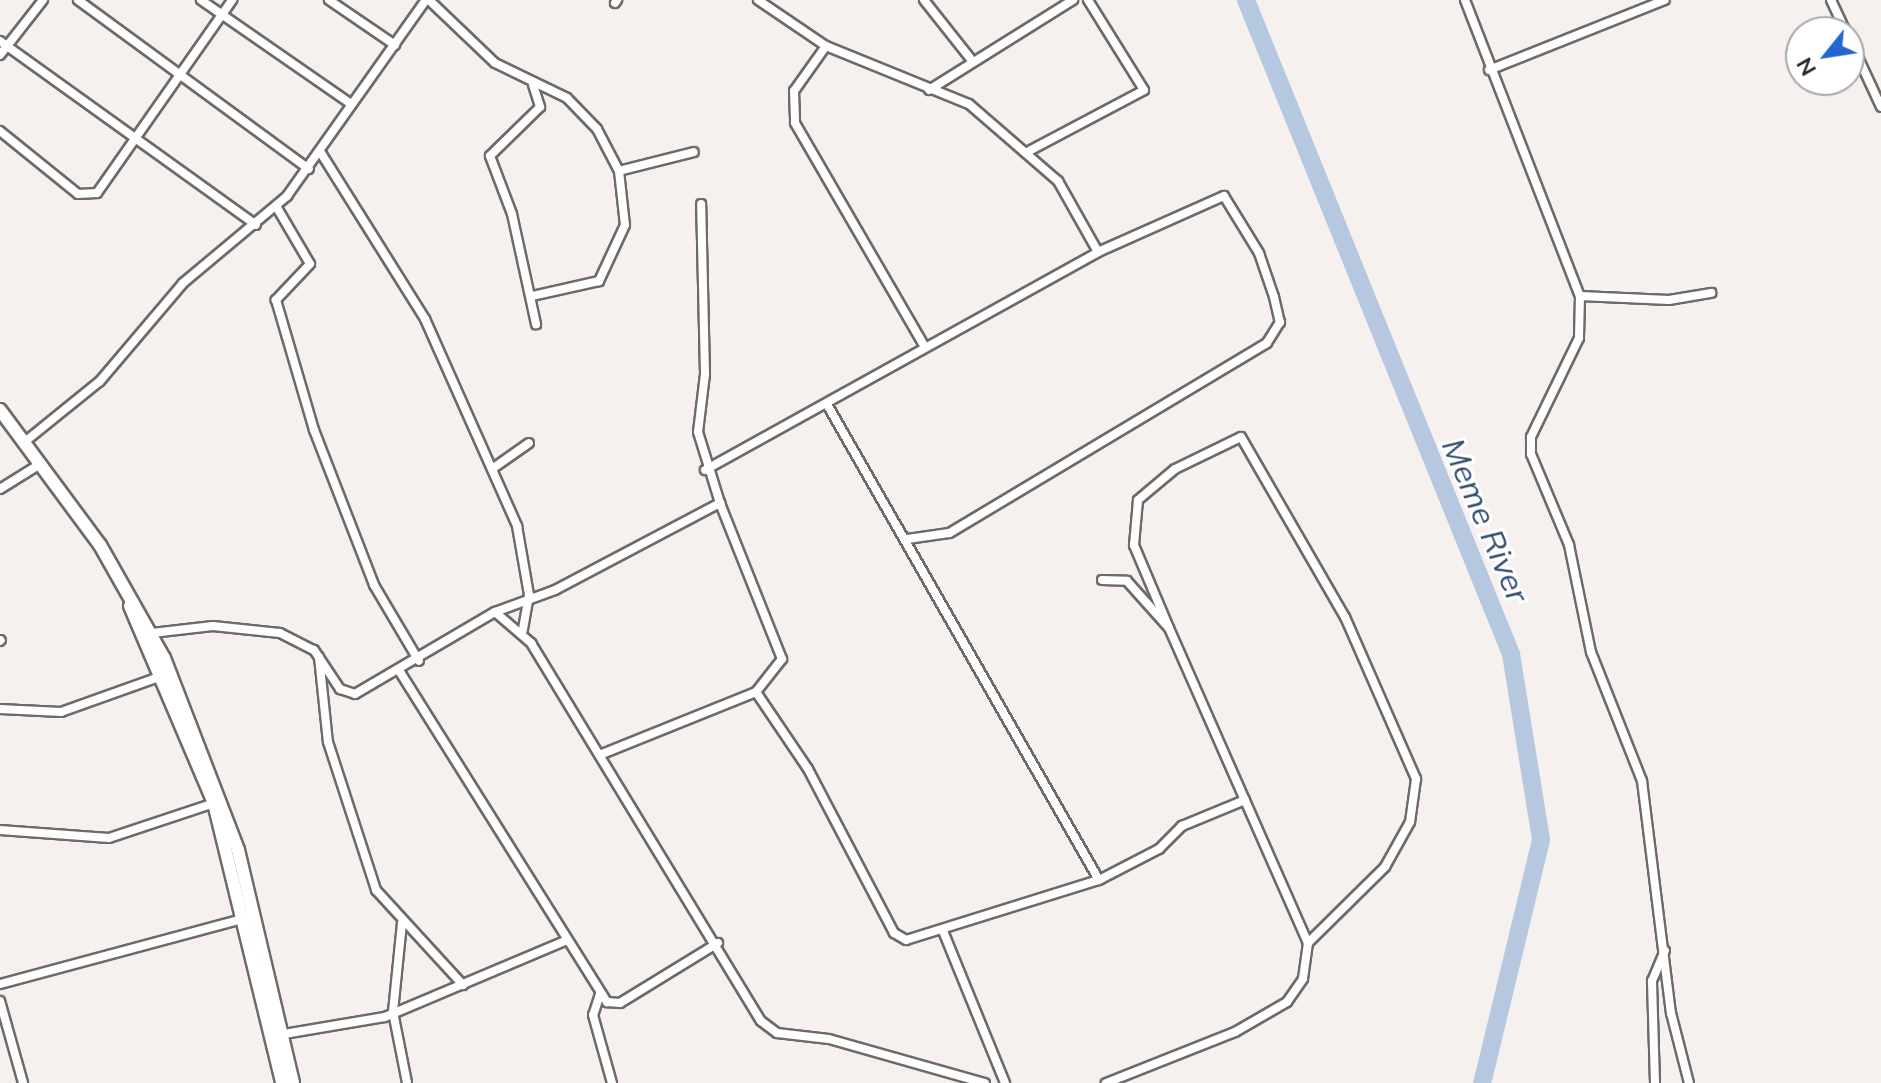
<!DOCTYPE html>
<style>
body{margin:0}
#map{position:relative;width:1881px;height:1083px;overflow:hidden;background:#f6f1ef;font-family:Mulish,sans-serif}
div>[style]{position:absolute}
.river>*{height:18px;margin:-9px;padding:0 9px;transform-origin:9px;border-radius:9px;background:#b5c8e0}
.roads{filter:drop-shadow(2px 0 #6d6a68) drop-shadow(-2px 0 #6d6a68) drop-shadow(0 2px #6d6a68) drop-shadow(0 -2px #6d6a68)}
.minor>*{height:8px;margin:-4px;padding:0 4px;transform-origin:4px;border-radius:4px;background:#fff}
.primary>*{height:12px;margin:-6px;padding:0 6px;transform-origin:6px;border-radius:6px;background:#fff}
span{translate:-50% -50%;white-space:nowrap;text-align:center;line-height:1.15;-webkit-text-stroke:6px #fff;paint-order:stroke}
.water-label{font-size:32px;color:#314e72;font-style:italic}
.north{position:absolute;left:1785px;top:16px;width:80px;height:80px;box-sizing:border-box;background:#fff;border:2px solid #a9a8a8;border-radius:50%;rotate:240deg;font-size:22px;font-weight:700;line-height:32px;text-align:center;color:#272525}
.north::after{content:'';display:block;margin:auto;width:28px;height:36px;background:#2365d1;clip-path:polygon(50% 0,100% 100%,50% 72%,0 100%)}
</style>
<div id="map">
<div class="river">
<i style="left:1246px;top:0;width:706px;rotate:67.94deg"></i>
<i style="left:1511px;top:654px;width:188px;rotate:80.8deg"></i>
<i style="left:1541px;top:840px;width:250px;rotate:103.6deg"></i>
</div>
<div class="roads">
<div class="minor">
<i style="left:78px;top:0;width:286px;rotate:36.2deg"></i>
<i style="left:201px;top:0;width:183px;rotate:34.7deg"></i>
<i style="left:329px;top:0;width:80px;rotate:34.3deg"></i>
<i style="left:429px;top:0;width:91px;rotate:43.7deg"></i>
<i style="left:495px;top:63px;width:80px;rotate:25.9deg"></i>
<i style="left:567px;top:98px;width:43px;rotate:45.9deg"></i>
<i style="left:597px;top:129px;width:47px;rotate:62.4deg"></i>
<i style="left:619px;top:171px;width:54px;rotate:83.7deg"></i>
<i style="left:625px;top:225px;width:62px;rotate:114.9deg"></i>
<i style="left:599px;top:281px;width:69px;rotate:167.4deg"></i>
<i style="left:758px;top:0;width:82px;rotate:34.1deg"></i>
<i style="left:826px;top:46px;width:154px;rotate:22.1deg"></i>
<i style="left:969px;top:104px;width:118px;rotate:40.9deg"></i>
<i style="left:1058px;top:181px;width:81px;rotate:60.6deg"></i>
<i style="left:924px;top:0;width:74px;rotate:51.6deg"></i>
<i style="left:1465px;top:0;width:318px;rotate:68.8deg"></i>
<i style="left:1580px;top:296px;width:42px;rotate:91.4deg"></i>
<i style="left:1579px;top:338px;width:110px;rotate:115.9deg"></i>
<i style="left:1531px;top:437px;width:17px;rotate:90deg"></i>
<i style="left:1531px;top:454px;width:99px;rotate:67.3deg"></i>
<i style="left:1569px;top:545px;width:109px;rotate:78.4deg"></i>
<i style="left:1591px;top:652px;width:139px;rotate:68.4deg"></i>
<i style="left:1642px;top:781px;width:234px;rotate:82.9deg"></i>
<i style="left:1671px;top:1013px;width:72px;rotate:75.6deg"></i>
<i style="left:1831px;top:0;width:35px;rotate:65deg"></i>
<i style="left:615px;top:3px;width:4px;rotate:-56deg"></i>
<i style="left:1849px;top:38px;width:76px;rotate:65.1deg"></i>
<i style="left:0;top:41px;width:315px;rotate:35.7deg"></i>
<i style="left:826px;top:46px;width:55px;rotate:125.4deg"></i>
<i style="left:794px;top:91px;width:32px;rotate:88deg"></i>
<i style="left:795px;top:123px;width:255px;rotate:59.9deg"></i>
<i style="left:0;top:55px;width:70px;rotate:-52deg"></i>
<i style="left:1489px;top:70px;width:189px;rotate:-21.7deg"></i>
<i style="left:533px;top:85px;width:23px;rotate:72deg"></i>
<i style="left:540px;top:107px;width:70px;rotate:135.6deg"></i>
<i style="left:490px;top:156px;width:62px;rotate:69.2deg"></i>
<i style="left:512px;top:214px;width:113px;rotate:77.7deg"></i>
<i style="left:929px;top:90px;width:170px;rotate:-32deg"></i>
<i style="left:0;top:131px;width:100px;rotate:38.9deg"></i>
<i style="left:78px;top:194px;width:19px;rotate:-3deg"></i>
<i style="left:97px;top:193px;width:236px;rotate:-55deg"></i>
<i style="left:1029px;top:151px;width:130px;rotate:-27.9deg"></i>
<i style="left:1144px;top:90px;width:106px;rotate:-121.9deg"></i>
<i style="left:321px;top:153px;width:196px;rotate:57.9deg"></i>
<i style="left:425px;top:319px;width:227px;rotate:66deg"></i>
<i style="left:517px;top:526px;width:70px;rotate:80.1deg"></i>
<i style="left:529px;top:595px;width:36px;rotate:100deg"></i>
<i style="left:619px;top:171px;width:77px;rotate:-14.2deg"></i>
<i style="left:276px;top:206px;width:67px;rotate:59.6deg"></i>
<i style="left:310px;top:264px;width:50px;rotate:133.4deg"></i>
<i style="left:276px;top:300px;width:135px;rotate:73.7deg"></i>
<i style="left:314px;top:430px;width:166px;rotate:68.8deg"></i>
<i style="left:374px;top:585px;width:88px;rotate:59.4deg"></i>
<i style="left:1580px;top:296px;width:89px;rotate:2.6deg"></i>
<i style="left:1669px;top:300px;width:43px;rotate:-9.5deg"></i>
<i style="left:828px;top:406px;width:546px;rotate:60.24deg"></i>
<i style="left:27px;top:440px;width:94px;rotate:-38.9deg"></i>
<i style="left:100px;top:381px;width:128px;rotate:-49.7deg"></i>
<i style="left:183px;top:283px;width:136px;rotate:-39.9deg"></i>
<i style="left:287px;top:196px;width:240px;rotate:-54.7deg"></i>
<i style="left:492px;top:469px;width:45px;rotate:-35.1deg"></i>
<i style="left:705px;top:470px;width:449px;rotate:-29deg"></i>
<i style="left:1098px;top:252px;width:138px;rotate:-24deg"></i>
<i style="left:1224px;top:196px;width:67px;rotate:58.4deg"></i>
<i style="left:1259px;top:253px;width:46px;rotate:71.2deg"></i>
<i style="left:1274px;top:297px;width:26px;rotate:77deg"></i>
<i style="left:1280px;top:322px;width:25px;rotate:122deg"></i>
<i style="left:1267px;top:343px;width:370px;rotate:149.1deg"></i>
<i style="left:949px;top:533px;width:42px;rotate:171.9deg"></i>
<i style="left:0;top:489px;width:44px;rotate:-31.9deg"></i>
<i style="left:1102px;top:580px;width:25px;rotate:2deg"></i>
<i style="left:1127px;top:581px;width:63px;rotate:48.2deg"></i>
<i style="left:1169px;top:628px;width:344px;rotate:66.2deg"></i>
<i style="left:1308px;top:943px;width:36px;rotate:98deg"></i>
<i style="left:1303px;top:979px;width:28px;rotate:125deg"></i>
<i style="left:1287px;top:1002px;width:60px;rotate:150deg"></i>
<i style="left:1235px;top:1032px;width:139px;rotate:158.4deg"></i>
<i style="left:495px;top:612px;width:48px;rotate:40.7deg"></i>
<i style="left:531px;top:643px;width:442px;rotate:58.7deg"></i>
<i style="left:761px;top:1021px;width:20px;rotate:37deg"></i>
<i style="left:777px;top:1033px;width:52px;rotate:6.6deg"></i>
<i style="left:829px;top:1039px;width:162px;rotate:15.8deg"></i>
<i style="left:1169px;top:628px;width:90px;rotate:-112.9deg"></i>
<i style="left:1134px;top:545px;width:45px;rotate:-84.9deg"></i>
<i style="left:1138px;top:500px;width:48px;rotate:-40deg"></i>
<i style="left:1175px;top:469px;width:73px;rotate:-25.9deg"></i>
<i style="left:1241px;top:437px;width:208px;rotate:60deg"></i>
<i style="left:1345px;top:617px;width:177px;rotate:66.3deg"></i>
<i style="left:1416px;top:779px;width:43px;rotate:97.9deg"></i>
<i style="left:1410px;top:822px;width:51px;rotate:119.1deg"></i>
<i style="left:1385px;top:867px;width:108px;rotate:135.4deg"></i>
<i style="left:152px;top:633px;width:61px;rotate:-6.5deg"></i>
<i style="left:213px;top:626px;width:67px;rotate:6deg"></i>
<i style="left:280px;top:633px;width:38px;rotate:27deg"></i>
<i style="left:314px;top:650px;width:47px;rotate:56.3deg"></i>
<i style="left:340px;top:689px;width:16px;rotate:18deg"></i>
<i style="left:355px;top:694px;width:162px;rotate:-30.4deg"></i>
<i style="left:495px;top:612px;width:64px;rotate:-20.1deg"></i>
<i style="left:555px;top:590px;width:187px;rotate:-27.8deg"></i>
<i style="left:720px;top:503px;width:74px;rotate:-107.2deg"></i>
<i style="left:698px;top:432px;width:58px;rotate:-83.1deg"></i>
<i style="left:705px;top:374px;width:170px;rotate:-91.3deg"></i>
<i style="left:0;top:641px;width:1px;rotate:-45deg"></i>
<i style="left:319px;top:657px;width:85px;rotate:84deg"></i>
<i style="left:328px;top:742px;width:156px;rotate:72deg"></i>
<i style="left:376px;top:890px;width:129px;rotate:47.5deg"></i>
<i style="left:400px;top:672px;width:390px;rotate:57.9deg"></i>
<i style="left:607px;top:1002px;width:13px;rotate:4deg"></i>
<i style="left:620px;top:1003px;width:115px;rotate:-31.5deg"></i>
<i style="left:756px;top:692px;width:93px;rotate:56deg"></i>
<i style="left:808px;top:769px;width:185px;rotate:62.3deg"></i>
<i style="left:894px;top:933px;width:14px;rotate:30deg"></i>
<i style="left:906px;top:940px;width:202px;rotate:-17.3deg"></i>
<i style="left:1099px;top:880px;width:68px;rotate:-27.3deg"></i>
<i style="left:1159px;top:849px;width:33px;rotate:-45deg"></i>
<i style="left:1182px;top:826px;width:68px;rotate:-22.4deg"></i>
<i style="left:0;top:709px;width:61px;rotate:2.8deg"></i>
<i style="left:61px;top:712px;width:107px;rotate:-19.6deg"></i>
<i style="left:602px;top:754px;width:166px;rotate:-21.9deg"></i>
<i style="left:756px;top:692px;width:42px;rotate:-51.8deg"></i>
<i style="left:782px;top:659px;width:168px;rotate:-111.7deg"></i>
<i style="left:0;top:830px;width:109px;rotate:4.2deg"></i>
<i style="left:109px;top:838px;width:111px;rotate:-18.4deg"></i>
<i style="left:402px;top:923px;width:89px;rotate:95.8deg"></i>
<i style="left:393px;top:1012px;width:72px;rotate:78.8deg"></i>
<i style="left:943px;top:931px;width:164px;rotate:67.8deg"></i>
<i style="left:0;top:984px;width:255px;rotate:-15deg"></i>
<i style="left:600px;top:994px;width:22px;rotate:108deg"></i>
<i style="left:593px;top:1015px;width:71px;rotate:74.4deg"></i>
<i style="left:0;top:1001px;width:85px;rotate:74.3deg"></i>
<i style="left:284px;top:1034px;width:102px;rotate:-9.6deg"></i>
<i style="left:385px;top:1017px;width:198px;rotate:-22.9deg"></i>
<i style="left:1655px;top:1083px;width:102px;rotate:-91.7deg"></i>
<i style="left:1652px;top:981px;width:33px;rotate:-67deg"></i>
</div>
<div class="primary">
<i style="left:0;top:410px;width:168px;rotate:53.5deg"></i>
<i style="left:100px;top:545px;width:130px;rotate:60.5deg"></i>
<i style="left:164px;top:658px;width:206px;rotate:68.9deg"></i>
<i style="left:238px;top:850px;width:239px;rotate:76.7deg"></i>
<i style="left:130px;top:606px;width:214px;rotate:66.9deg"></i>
<i style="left:214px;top:803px;width:288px;rotate:76.3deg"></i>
</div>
</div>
<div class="water-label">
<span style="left:1486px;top:520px;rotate:67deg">Meme River</span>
</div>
<div class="north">N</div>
</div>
